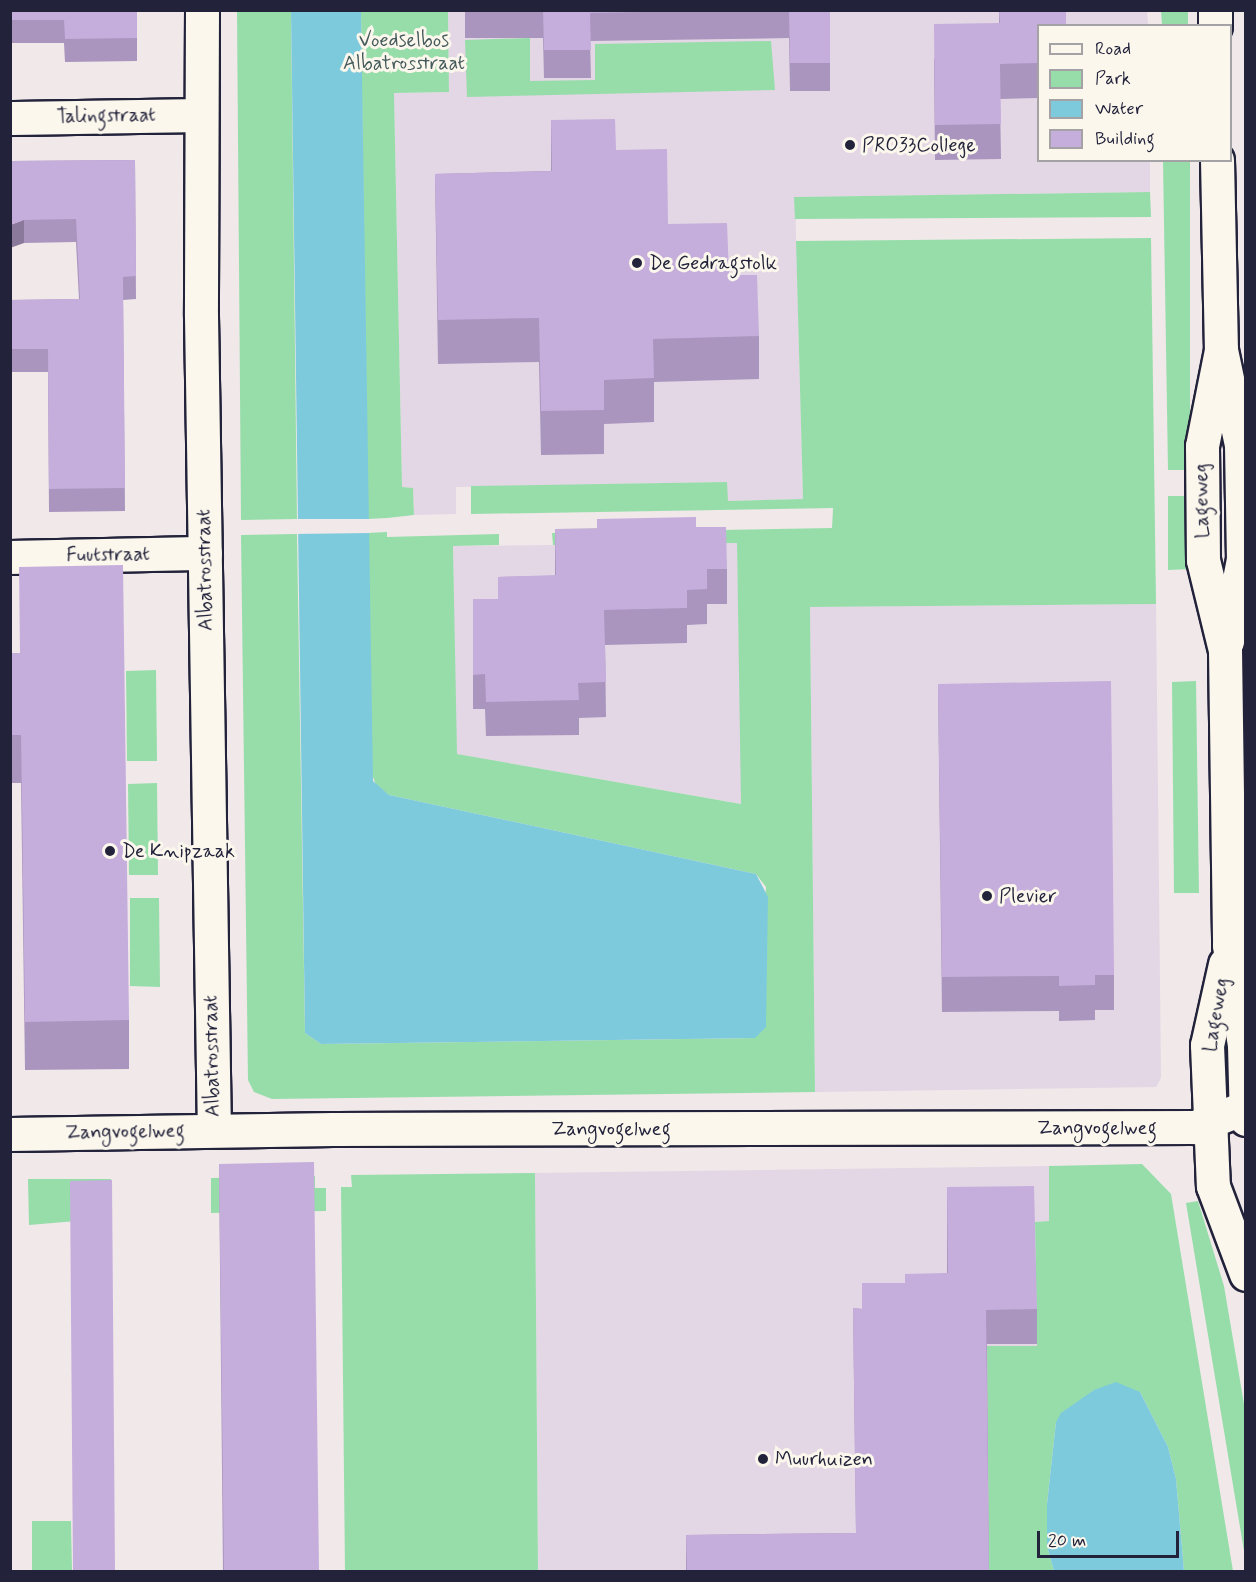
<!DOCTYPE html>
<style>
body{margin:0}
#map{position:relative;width:1256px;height:1582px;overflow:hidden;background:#f0e8e9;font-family:Mynerve,sans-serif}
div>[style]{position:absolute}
.built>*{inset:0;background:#e3d6e5}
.green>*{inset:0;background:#97ddaa}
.water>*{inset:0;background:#7ecadd}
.pier>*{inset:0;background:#f0e8e9}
.roads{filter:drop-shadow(2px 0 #22223b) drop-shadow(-2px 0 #22223b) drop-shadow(0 2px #22223b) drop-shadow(0 -2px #22223b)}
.minor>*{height:33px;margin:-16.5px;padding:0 16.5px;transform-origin:16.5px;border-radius:16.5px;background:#fbf7ec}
.tertiary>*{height:33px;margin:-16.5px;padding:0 16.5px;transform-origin:16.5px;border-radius:16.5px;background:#fbf7ec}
.wall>*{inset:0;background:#a995bd}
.shaded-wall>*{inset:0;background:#8a799a}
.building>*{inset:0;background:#c5addc}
.dots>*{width:16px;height:16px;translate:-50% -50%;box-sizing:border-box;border:3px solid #fbf7ec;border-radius:50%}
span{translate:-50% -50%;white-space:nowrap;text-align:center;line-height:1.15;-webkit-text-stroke:6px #fbf7ec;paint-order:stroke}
.park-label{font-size:20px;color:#455a5c}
.street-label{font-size:20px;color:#22223b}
.poi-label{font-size:20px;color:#22223b}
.left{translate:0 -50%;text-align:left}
.frame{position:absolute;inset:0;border:12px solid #22223b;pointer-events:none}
.legend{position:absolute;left:1037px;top:24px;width:195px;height:138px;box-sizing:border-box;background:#fbf7ec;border:2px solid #a4a2a5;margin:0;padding:8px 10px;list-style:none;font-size:18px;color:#22223b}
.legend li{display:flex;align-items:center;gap:12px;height:30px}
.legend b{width:30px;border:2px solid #a4a2a5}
.scale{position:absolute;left:1037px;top:1531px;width:142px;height:27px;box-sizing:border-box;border:3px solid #22223b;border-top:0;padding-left:8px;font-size:18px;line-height:21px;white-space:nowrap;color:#22223b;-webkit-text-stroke:4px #fbf7ec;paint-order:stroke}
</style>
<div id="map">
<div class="built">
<i style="clip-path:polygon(448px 11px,1147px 11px,1148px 25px,1038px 26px,1038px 160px,1150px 161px,1150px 192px,795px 197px,803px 499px,727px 501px,726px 482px,456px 487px,456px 514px,414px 515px,413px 488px,402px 487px,394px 93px,449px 92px)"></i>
<i style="clip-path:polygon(737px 543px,742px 804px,456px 754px,453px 546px)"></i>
<i style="clip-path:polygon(1156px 604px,1161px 1078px,1156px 1087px,815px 1092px,810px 607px)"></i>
<i style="clip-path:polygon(1049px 1166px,1049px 1221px,1035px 1222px,1037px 1346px,987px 1346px,989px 1571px,538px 1571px,535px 1173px)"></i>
</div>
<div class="green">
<i style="clip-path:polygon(237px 11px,291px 11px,297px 519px,241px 520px)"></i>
<i style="clip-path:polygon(361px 11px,448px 11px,449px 92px,394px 93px,402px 487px,413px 488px,414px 515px,387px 518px,367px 519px)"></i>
<i style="clip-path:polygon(1161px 11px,1188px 11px,1188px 25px,1162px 25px)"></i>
<i style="clip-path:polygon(530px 38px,530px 81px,595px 80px,595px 44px,771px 41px,775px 90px,467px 97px,465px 40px)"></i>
<i style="clip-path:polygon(1163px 161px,1190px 161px,1190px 470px,1168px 470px)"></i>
<i style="clip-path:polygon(1150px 192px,1151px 217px,795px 219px,794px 197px)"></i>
<i style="clip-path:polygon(1151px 238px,1156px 604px,810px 607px,815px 1092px,272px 1099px,254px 1092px,248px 1080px,241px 535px,297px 534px,305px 1033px,321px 1044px,755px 1038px,766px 887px,756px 874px,389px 795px,376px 785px,370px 769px,367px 533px,387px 532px,387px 537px,499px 534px,499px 545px,453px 546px,457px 754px,741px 804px,737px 543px,553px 545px,552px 533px,832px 528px,833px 508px,471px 514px,471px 486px,727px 482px,728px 501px,803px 499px,796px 241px)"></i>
<i style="clip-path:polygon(1168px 496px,1190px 496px,1191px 569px,1168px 570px)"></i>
<i style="clip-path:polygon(156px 670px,157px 761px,127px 761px,126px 671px)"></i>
<i style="clip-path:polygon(1196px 681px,1199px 893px,1174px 893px,1172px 682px)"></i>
<i style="clip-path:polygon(157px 783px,158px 875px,129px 875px,128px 784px)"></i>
<i style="clip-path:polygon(130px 898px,159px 898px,160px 987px,130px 986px)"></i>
<i style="clip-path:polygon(1142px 1164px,1171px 1194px,1233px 1571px,1184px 1571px,1176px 1479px,1168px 1447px,1140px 1392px,1094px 1390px,1056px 1422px,1047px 1504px,1047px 1546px,1054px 1571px,989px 1571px,987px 1346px,1037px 1346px,1035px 1222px,1049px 1221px,1049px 1166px)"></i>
<i style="clip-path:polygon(535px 1173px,538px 1571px,345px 1571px,341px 1187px,352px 1187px,351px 1175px)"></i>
<i style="clip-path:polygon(315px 1176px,315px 1188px,326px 1188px,326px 1211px,211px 1213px,211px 1178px)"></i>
<i style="clip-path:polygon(28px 1179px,111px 1179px,112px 1218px,29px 1225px)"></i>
<i style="clip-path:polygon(1198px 1201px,1224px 1286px,1245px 1410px,1245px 1557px,1186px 1203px)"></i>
<i style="clip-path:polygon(32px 1521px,71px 1521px,72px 1571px,32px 1571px)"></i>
</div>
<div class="water">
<i style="clip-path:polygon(291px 11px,361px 11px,373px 781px,389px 795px,756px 874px,768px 897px,766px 1027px,755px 1038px,321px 1044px,305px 1033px)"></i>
<i style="clip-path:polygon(1116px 1382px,1140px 1392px,1168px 1447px,1176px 1479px,1184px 1571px,1054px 1571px,1047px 1546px,1047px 1504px,1056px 1422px,1061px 1413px,1094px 1390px)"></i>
</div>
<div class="pier">
<i style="clip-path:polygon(294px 519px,370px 519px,370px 533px,294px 534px)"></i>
</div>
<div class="roads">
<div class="minor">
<i style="left:202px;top:10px;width:306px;rotate:90.2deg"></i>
<i style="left:201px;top:316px;width:814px;rotate:89.09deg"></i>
<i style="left:10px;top:118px;width:191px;rotate:-0.9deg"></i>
<i style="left:10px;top:557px;width:195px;rotate:-1.2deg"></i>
<i style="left:10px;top:1134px;width:323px;rotate:-0.9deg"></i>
<i style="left:333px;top:1129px;width:862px;rotate:-0.13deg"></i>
<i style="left:1195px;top:1127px;width:55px;rotate:-21.4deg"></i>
</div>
<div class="tertiary">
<i style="left:1215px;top:10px;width:16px;rotate:90deg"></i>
<i style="left:1217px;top:160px;width:190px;rotate:88.8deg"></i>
<i style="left:1221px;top:350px;width:97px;rotate:78.1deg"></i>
<i style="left:1241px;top:445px;width:114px;rotate:89deg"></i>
<i style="left:1243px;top:559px;width:84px;rotate:101deg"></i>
<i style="left:1221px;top:350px;width:98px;rotate:101.2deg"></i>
<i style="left:1202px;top:446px;width:114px;rotate:89.5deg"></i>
<i style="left:1203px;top:560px;width:93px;rotate:76.3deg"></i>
<i style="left:1225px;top:650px;width:295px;rotate:89.2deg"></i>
<i style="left:1229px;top:945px;width:101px;rotate:81.5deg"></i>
<i style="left:1244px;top:1045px;width:74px;rotate:88.5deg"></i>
<i style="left:1225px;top:964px;width:83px;rotate:102.5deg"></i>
<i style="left:1207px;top:1045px;width:141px;rotate:87.6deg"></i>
<i style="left:1213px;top:1186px;width:94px;rotate:69.4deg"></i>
</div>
</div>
<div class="wall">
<i style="clip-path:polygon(10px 10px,137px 10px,137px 61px,65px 62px,64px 43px,10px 43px)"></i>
<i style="clip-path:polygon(465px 10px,830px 10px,830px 91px,790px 91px,789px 38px,590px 41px,591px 78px,544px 78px,543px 38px,465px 38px)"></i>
<i style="clip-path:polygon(999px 10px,1066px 10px,1038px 26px,1038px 98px,1000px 99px,1001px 159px,935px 160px,934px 59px,999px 23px)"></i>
<i style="clip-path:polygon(551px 120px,616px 150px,668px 224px,729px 275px,759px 336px,759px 379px,654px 382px,654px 422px,604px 424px,604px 454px,541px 455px,539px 362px,438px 364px,435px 174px,551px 171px)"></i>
<i style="clip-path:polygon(135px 160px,136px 299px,123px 300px,125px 511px,49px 512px,48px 372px,10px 372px,10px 300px,79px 299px,76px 242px,24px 243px,10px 161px)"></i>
<i style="clip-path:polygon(696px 527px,727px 569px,727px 604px,707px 604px,707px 624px,687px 625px,687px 643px,605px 645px,606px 717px,579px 718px,579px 735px,486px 736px,485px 709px,473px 709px,473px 599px,498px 599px,498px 577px,555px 576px,555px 529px)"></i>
<i style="clip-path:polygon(10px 653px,129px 1020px,129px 1069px,25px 1070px,21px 783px,10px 783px)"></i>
<i style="clip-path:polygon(938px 684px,1114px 975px,1114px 1010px,1095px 1010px,1095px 1020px,1059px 1021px,1059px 1011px,942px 1012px)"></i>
<i style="clip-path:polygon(219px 1164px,319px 1572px,223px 1572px)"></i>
<i style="clip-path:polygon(947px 1187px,1037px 1309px,1037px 1344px,987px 1344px,989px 1572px,686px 1572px,686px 1535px,856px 1533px,853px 1308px,862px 1309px,905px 1283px,947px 1273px)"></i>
</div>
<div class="shaded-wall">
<i style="clip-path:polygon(24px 220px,24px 243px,10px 248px,10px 225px)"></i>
</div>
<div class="building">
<i style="clip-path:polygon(10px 10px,137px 10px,137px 38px,65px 39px,64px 20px,10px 20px)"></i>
<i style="clip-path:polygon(543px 10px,752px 10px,590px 13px,591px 50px,544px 50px)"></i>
<i style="clip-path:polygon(789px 10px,830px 10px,830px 63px,790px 63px)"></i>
<i style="clip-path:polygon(999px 10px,1066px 10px,1066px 26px,1038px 26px,1038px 63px,1000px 64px,1001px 124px,935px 125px,934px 24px,1000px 23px)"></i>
<i style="clip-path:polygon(615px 119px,616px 150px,667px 149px,668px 224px,727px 223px,729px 275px,757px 275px,759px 336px,653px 339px,654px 378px,604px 380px,604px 410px,541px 411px,539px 318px,438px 320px,435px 174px,552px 171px,551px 120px)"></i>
<i style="clip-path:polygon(135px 160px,136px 276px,123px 277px,125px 488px,49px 489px,48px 349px,10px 349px,10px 300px,80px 299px,76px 219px,24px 220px,10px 225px,10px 161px)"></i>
<i style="clip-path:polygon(696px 517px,696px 527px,726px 527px,727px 569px,707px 569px,707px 589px,687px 590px,687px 608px,604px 610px,606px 682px,578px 683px,579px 700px,486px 702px,485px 674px,473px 675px,473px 599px,498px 599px,498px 577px,556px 575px,555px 529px,597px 529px,597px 519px)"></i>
<i style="clip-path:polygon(123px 565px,129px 1020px,25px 1022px,21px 735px,10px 735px,10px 653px,20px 653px,19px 567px)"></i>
<i style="clip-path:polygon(1111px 681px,1114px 975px,1095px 975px,1095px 985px,1059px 986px,1059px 976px,942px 977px,938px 684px)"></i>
<i style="clip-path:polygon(314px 1162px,319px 1572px,224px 1572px,219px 1164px)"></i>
<i style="clip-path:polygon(112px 1180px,115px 1572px,73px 1572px,70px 1181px)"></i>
<i style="clip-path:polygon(1034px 1186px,1037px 1309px,986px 1310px,989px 1572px,687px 1572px,686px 1535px,856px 1533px,853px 1308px,862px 1309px,862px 1283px,905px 1283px,905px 1274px,948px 1273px,947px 1187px)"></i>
</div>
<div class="dots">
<i style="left:850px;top:145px;background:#22223b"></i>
<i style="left:637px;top:263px;background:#22223b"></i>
<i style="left:110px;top:851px;background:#22223b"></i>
<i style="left:987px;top:896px;background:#22223b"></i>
<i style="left:763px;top:1459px;background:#22223b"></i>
</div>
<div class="park-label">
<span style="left:404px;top:52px">Voedselbos<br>Albatrosstraat</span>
</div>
<div class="street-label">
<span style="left:106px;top:116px;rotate:-1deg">Talingstraat</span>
<span style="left:1202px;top:501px;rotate:-91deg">Lageweg</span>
<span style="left:108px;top:555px;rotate:-1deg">Fuutstraat</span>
<span style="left:205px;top:570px;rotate:-91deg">Albatrosstraat</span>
<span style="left:1216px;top:1015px;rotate:-80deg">Lageweg</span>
<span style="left:212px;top:1056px;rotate:-91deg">Albatrosstraat</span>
<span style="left:1097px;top:1128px">Zangvogelweg</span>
<span style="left:611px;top:1129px">Zangvogelweg</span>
<span style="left:125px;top:1132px;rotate:-1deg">Zangvogelweg</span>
</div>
<div class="poi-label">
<span class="left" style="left:862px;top:145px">PRO33College</span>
<span class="left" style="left:649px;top:263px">De Gedragstolk</span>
<span class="left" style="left:122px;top:851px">De Knipzaak</span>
<span class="left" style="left:999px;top:896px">Plevier</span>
<span class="left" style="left:775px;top:1459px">Muurhuizen</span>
</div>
<div class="frame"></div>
<ul class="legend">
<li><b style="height:8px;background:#fbf7ec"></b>Road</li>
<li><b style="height:16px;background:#97ddaa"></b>Park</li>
<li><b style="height:16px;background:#7ecadd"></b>Water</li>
<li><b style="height:16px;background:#c5addc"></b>Building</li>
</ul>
<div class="scale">20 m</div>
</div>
